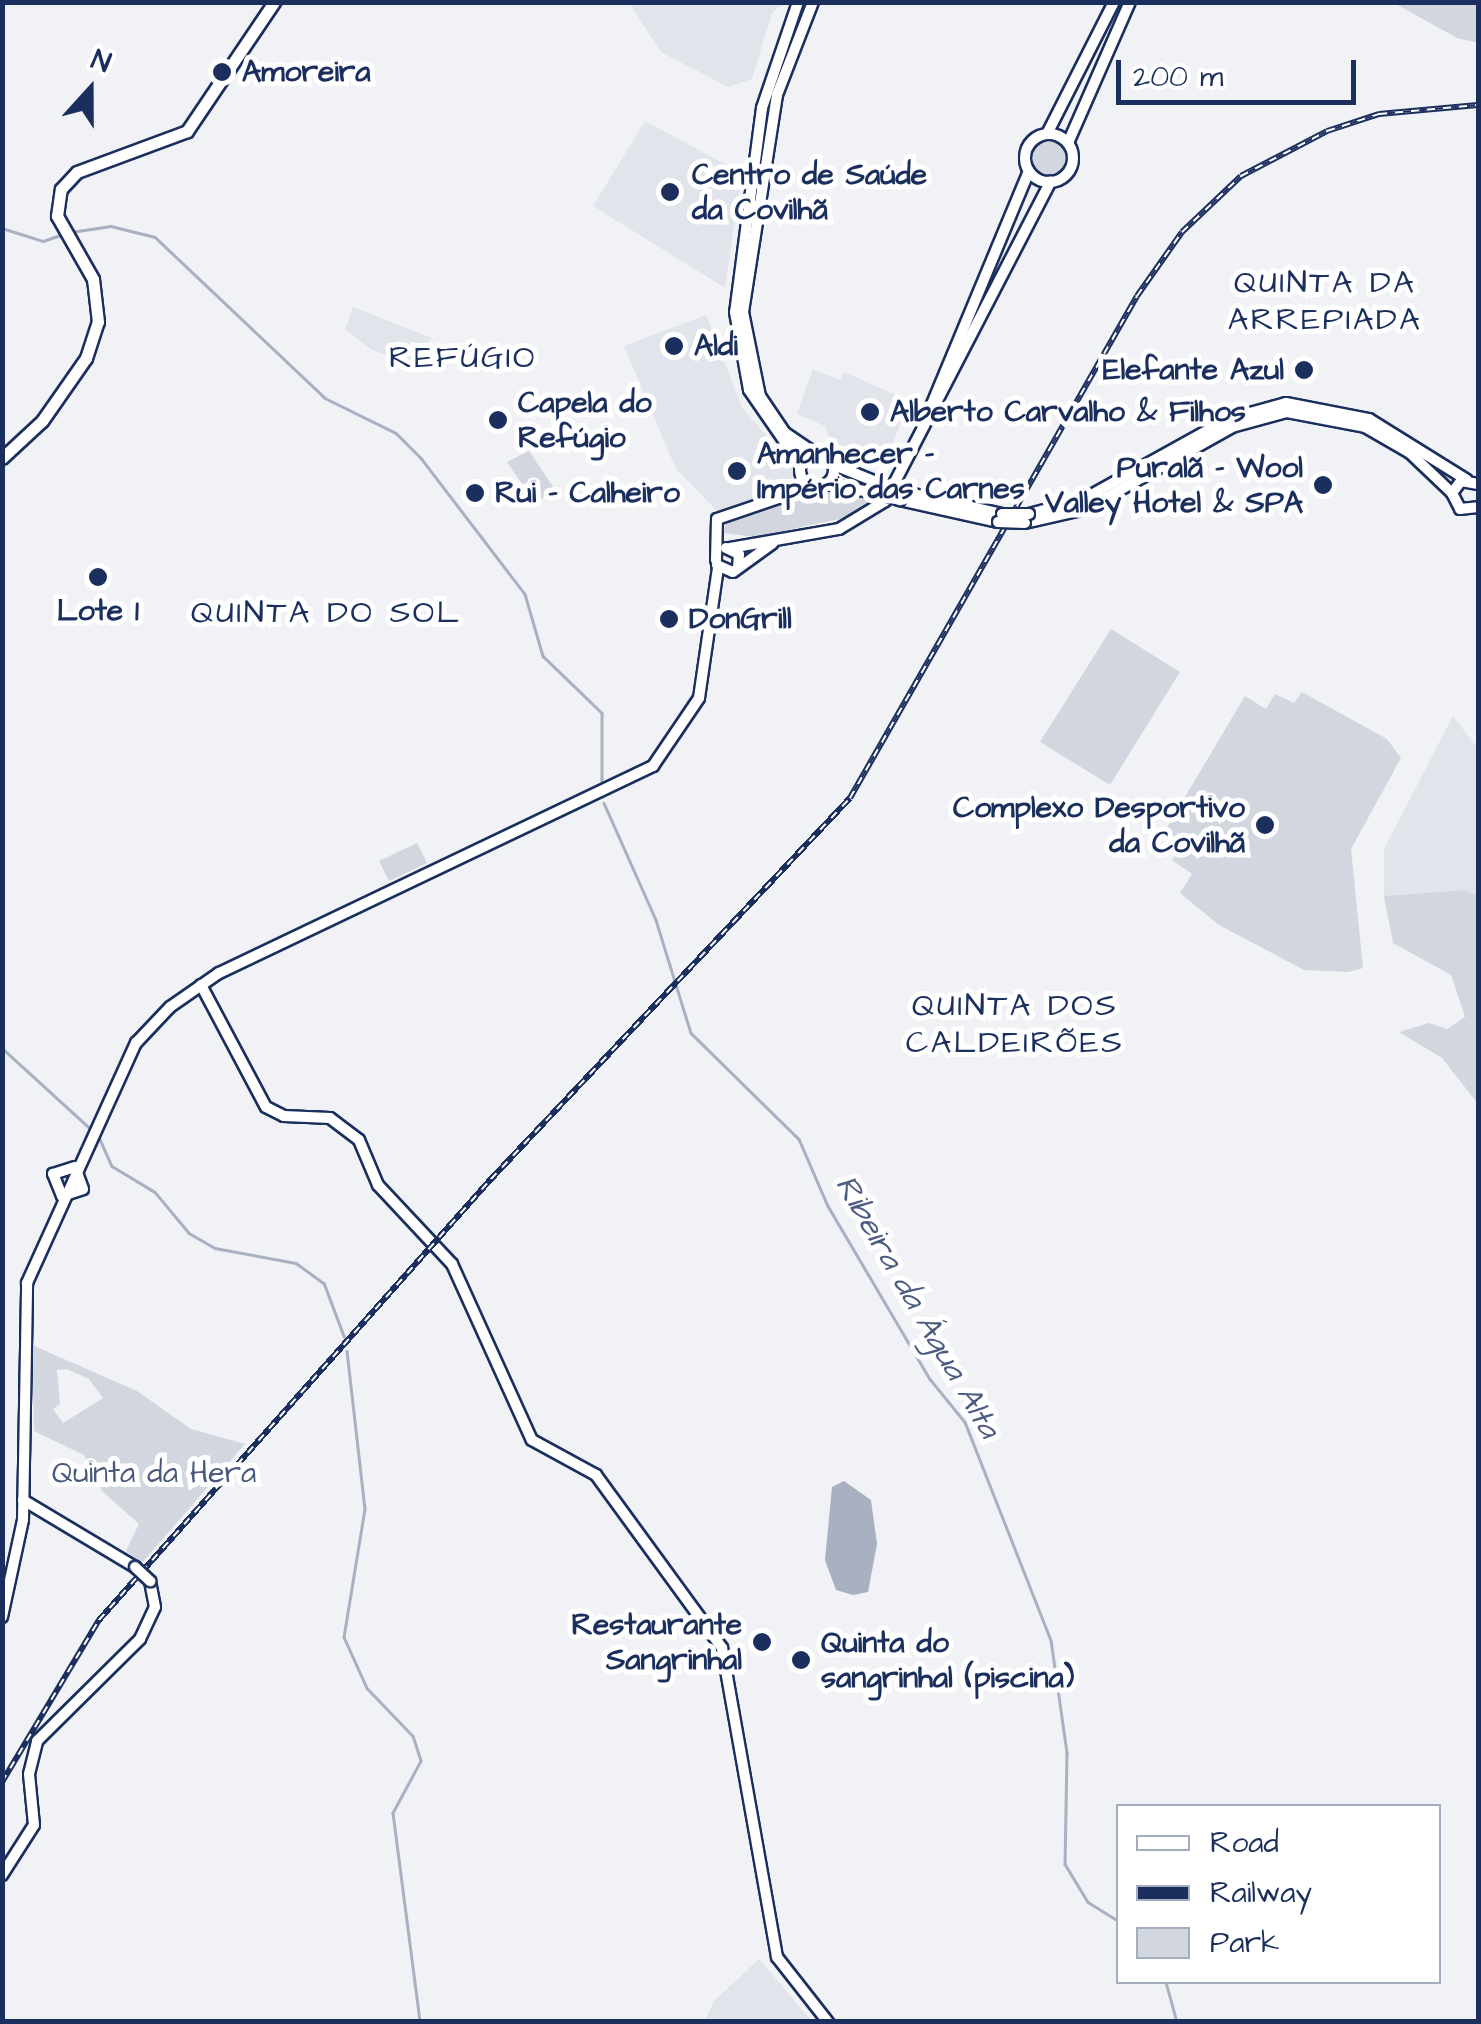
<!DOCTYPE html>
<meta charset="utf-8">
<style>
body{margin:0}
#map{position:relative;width:1481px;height:2024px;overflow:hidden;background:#f1f2f5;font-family:"Architects Daughter",sans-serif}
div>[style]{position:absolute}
.built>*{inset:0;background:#e1e4ea}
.green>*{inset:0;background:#d2d6df}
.round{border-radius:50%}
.water>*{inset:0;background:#a8b0c2}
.stream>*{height:2.5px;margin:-1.25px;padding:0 1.25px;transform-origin:1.25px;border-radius:1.25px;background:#a8b0c2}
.roads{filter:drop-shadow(2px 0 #1b2f5e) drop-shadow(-2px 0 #1b2f5e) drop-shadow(0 2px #1b2f5e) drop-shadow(0 -2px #1b2f5e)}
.secondary>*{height:10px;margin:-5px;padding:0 5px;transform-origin:5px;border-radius:5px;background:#fff}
.secondary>.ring{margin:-5px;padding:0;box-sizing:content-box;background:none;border:10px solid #fff;border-radius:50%}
.primary>*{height:11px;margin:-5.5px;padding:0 5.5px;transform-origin:5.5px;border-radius:5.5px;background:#fff}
.rail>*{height:6px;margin-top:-3px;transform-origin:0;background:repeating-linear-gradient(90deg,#fff 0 8px,#1b2f5e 0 16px);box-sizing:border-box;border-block:2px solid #1b2f5e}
.bridges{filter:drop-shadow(2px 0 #1b2f5e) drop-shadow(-2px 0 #1b2f5e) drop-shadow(0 2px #1b2f5e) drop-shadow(0 -2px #1b2f5e)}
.secondary-bridge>*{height:10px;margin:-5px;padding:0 5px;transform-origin:5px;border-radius:5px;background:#fff}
.dots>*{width:28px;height:28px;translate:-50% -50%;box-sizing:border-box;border:5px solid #fff;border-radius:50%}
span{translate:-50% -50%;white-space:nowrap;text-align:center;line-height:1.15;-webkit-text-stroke:10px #fff;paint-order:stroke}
.poi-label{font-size:30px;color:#1b2f5e;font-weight:700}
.left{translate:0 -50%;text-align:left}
.right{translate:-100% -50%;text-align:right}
.park-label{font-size:30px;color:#49597e}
.neighbourhood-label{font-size:32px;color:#1b2f5e;letter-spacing:2.5px}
.water-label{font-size:32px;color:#4c5c81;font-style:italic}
.frame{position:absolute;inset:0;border:5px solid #1b2f5e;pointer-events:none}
.legend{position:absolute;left:1116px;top:1804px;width:325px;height:180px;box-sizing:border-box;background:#fff;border:2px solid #a4acbf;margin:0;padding:12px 18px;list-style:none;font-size:30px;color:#1b2f5e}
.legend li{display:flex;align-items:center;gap:20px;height:50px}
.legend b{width:50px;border:2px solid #a4acbf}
.north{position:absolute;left:40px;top:40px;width:100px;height:100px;-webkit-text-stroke:8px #fff;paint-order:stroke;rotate:21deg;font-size:28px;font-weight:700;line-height:40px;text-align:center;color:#1b2f5e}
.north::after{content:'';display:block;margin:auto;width:35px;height:45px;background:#1b2f5e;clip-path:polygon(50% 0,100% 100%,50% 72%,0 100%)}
.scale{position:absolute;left:1116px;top:60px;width:240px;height:45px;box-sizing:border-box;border:5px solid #1b2f5e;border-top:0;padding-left:12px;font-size:30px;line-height:35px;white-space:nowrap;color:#1b2f5e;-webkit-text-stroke:8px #fff;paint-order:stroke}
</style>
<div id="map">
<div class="built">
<i style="clip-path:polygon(629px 3px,784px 3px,772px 13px,752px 79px,728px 87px,661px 52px)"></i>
<i style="clip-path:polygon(645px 121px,742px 173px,725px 288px,593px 206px)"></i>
<i style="clip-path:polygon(353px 307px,432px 338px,408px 363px,372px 350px,345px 329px)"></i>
<i style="clip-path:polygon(706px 315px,742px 407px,796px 471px,789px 486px,719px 513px,676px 469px,624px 346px)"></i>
<i style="clip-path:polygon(813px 369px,840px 380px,844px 372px,923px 407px,902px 418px,886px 462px,833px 448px,825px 426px,797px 414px)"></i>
<i style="clip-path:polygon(1453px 716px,1478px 749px,1478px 896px,1465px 890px,1384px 896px,1384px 849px)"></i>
<i style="clip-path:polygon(759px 1959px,812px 2021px,705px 2021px,714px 2001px)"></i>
</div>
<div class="green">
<i style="clip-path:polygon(1394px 3px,1478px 3px,1478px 43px,1457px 38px)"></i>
<i class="round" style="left:1032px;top:141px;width:34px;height:34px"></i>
<i style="clip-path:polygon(529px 451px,554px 488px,536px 504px,507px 462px)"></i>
<i style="clip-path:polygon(832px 488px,877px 498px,849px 517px,754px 537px,724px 533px,725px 521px)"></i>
<i style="clip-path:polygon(1111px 629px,1180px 672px,1110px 785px,1040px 742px)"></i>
<i style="clip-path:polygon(1302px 692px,1387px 739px,1401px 758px,1351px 849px,1363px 968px,1348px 972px,1304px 970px,1219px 925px,1180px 893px,1192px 874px,1172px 860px,1181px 845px,1163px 834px,1245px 696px,1266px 709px,1275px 694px,1294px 703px)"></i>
<i style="clip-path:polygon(417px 843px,427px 863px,389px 881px,379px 861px)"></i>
<i style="clip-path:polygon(1465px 890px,1478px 896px,1478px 1104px,1442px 1058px,1399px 1032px,1429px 1023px,1447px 1029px,1465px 1017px,1451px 975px,1393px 943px,1384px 896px)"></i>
<i style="clip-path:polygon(evenodd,32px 1345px,137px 1391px,191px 1429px,245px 1444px,142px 1563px,126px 1551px,139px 1524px,102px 1491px,84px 1455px,34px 1431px,32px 1345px,67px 1369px,89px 1379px,103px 1398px,63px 1423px,53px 1409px,60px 1404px,57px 1370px,67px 1369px)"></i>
</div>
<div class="water">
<i style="clip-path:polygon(844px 1481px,871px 1500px,877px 1544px,868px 1592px,853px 1595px,836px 1590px,825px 1560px,832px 1487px)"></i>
</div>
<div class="stream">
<i style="left:2px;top:228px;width:43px;rotate:17.6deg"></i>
<i style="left:43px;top:241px;width:21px;rotate:-19deg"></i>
<i style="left:71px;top:232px;width:40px;rotate:-8.5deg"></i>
<i style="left:111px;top:226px;width:45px;rotate:14deg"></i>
<i style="left:155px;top:237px;width:234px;rotate:43.4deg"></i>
<i style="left:325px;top:398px;width:79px;rotate:26.2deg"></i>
<i style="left:396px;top:433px;width:35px;rotate:45deg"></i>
<i style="left:421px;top:458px;width:171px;rotate:52.6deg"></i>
<i style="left:525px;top:594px;width:65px;rotate:73.8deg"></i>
<i style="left:543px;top:656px;width:82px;rotate:44deg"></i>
<i style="left:602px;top:713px;width:74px;rotate:90deg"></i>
<i style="left:604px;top:803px;width:128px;rotate:66deg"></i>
<i style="left:656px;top:920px;width:118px;rotate:72.8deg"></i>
<i style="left:691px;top:1033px;width:151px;rotate:44.5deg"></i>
<i style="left:799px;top:1139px;width:73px;rotate:66.6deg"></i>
<i style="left:828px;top:1206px;width:201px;rotate:59.5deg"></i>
<i style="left:930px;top:1379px;width:55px;rotate:50.9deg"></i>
<i style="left:965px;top:1422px;width:234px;rotate:68.5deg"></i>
<i style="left:1051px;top:1640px;width:114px;rotate:81.9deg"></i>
<i style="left:1067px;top:1753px;width:111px;rotate:91deg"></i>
<i style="left:1065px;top:1864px;width:44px;rotate:58.8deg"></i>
<i style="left:1088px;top:1902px;width:36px;rotate:32deg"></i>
<i style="left:2px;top:1048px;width:123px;rotate:42.4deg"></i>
<i style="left:99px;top:1137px;width:32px;rotate:66deg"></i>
<i style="left:112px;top:1166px;width:50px;rotate:31.2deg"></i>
<i style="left:155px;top:1192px;width:53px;rotate:50.3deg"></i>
<i style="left:189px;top:1233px;width:30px;rotate:30deg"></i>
<i style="left:215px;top:1248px;width:82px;rotate:10.5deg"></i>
<i style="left:296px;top:1263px;width:34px;rotate:36deg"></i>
<i style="left:324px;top:1283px;width:57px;rotate:69.3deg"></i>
<i style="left:347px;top:1351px;width:159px;rotate:83.5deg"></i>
<i style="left:365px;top:1509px;width:130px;rotate:99.3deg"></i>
<i style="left:344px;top:1637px;width:56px;rotate:65.7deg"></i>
<i style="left:367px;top:1688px;width:66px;rotate:46.2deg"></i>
<i style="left:413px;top:1736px;width:26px;rotate:72deg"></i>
<i style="left:421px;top:1761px;width:59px;rotate:118.3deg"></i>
<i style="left:393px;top:1813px;width:211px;rotate:82.6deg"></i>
<i style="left:1166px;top:1982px;width:41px;rotate:74.6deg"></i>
</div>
<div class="roads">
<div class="secondary">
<i style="left:798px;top:2px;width:112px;rotate:108.8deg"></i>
<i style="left:762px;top:108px;width:206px;rotate:97.5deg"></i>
<i style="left:735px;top:312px;width:79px;rotate:79.8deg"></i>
<i style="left:749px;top:390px;width:91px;rotate:55.3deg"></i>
<i style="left:813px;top:2px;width:100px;rotate:111.2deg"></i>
<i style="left:777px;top:95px;width:220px;rotate:98.9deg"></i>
<i style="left:743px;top:312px;width:86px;rotate:78.6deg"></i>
<i style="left:760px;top:396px;width:45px;rotate:56deg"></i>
<i style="left:785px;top:433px;width:36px;rotate:34deg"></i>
<i style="left:1047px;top:134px;width:148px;rotate:-63.1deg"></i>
<i class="ring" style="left:1025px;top:134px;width:38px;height:38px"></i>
<i style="left:1068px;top:143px;width:154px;rotate:-66.3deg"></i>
<i style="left:927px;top:416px;width:265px;rotate:-67.4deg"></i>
<i class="ring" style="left:800px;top:453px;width:24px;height:24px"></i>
<i style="left:832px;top:464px;width:58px;rotate:22.2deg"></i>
<i style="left:826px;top:484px;width:56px;rotate:10.3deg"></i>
<i style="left:1478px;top:484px;width:17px;rotate:-170deg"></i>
<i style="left:1461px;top:481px;width:15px;rotate:127deg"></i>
<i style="left:1452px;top:493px;width:18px;rotate:63deg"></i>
<i style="left:1460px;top:509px;width:18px;rotate:-6deg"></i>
<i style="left:904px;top:492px;width:100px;rotate:12.7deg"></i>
<i style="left:900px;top:500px;width:100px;rotate:12.7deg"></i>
<i style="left:1029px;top:514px;width:55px;rotate:-14.8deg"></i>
<i style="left:1082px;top:500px;width:167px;rotate:-29deg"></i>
<i style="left:1228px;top:419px;width:60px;rotate:-15.4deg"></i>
<i style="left:1286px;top:403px;width:85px;rotate:10.9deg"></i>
<i style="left:1369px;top:419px;width:115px;rotate:31.9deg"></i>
<i style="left:1025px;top:523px;width:63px;rotate:-12.9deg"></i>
<i style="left:1086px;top:509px;width:167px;rotate:-29.3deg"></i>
<i style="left:1232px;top:427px;width:57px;rotate:-15.3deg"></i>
<i style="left:1287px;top:412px;width:79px;rotate:10.9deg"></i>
<i style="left:1365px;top:427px;width:52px;rotate:30deg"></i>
<i style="left:1410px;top:453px;width:58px;rotate:43.6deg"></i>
<i style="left:726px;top:548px;width:14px;rotate:25deg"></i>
<i style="left:739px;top:554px;width:13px;rotate:94deg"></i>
<i style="left:730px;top:548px;width:111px;rotate:-9.9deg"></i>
<i style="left:839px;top:529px;width:54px;rotate:-31.3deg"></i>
<i style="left:885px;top:501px;width:360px;rotate:-62.6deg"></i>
<i style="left:716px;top:560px;width:41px;rotate:-88.6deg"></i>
<i style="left:717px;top:519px;width:102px;rotate:-18.8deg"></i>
<i style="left:717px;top:565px;width:17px;rotate:24deg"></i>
<i style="left:733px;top:572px;width:49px;rotate:-35.9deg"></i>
<i style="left:201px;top:985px;width:138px;rotate:62deg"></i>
<i style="left:266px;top:1107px;width:20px;rotate:27deg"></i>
<i style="left:284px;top:1116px;width:46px;rotate:2.5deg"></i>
<i style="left:330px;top:1118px;width:36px;rotate:37deg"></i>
<i style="left:359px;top:1140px;width:49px;rotate:67.1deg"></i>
<i style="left:378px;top:1185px;width:108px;rotate:46.9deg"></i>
<i style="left:452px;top:1264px;width:193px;rotate:65.6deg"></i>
<i style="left:532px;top:1440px;width:73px;rotate:28.7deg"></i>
<i style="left:596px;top:1475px;width:214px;rotate:53.9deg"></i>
<i style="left:722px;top:1648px;width:314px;rotate:79.9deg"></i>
<i style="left:777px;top:1957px;width:83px;rotate:51.9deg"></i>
<i style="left:62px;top:1196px;width:24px;rotate:-112deg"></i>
<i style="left:53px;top:1174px;width:23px;rotate:-18deg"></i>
<i style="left:62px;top:1196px;width:22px;rotate:-18deg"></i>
<i style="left:83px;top:1189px;width:23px;rotate:-110deg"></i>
<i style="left:23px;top:1500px;width:131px;rotate:30.9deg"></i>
<i style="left:2px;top:1617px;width:99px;rotate:-77.8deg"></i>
<i style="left:23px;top:1520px;width:237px;rotate:-89deg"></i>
<i style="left:27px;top:1283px;width:264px;rotate:-65.6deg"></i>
<i style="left:136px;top:1043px;width:50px;rotate:-46.6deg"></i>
<i style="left:170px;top:1007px;width:60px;rotate:-34.8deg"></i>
<i style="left:219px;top:973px;width:481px;rotate:-25.5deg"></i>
<i style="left:653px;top:766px;width:82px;rotate:-55.9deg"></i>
<i style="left:699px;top:698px;width:132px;rotate:-81.7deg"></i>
<i style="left:2px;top:1875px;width:59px;rotate:-57.4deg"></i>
<i style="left:34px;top:1825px;width:51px;rotate:-95.6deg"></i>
<i style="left:29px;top:1774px;width:34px;rotate:-76deg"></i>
<i style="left:37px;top:1741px;width:145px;rotate:-44.7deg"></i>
<i style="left:140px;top:1639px;width:35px;rotate:-65deg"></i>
<i style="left:155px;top:1607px;width:26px;rotate:-101deg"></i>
</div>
<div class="primary">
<i style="left:2px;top:458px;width:54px;rotate:-42.8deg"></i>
<i style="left:42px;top:421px;width:77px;rotate:-55.1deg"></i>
<i style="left:86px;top:358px;width:38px;rotate:-72deg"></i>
<i style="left:98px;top:322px;width:43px;rotate:-96.6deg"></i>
<i style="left:93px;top:279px;width:73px;rotate:-119.7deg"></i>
<i style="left:57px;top:216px;width:27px;rotate:-82deg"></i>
<i style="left:61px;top:189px;width:23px;rotate:-47deg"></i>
<i style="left:77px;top:172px;width:117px;rotate:-20.4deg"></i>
<i style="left:187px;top:131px;width:156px;rotate:-56deg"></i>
</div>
</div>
<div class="rail">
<i style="left:2px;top:1782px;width:189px;rotate:-59.1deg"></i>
<i style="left:99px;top:1620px;width:590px;rotate:-48.37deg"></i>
<i style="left:491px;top:1179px;width:523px;rotate:-46.7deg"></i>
<i style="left:850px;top:798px;width:578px;rotate:-60.24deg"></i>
<i style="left:1137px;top:296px;width:78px;rotate:-54.9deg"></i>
<i style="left:1182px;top:232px;width:81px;rotate:-43.5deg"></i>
<i style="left:1241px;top:176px;width:97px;rotate:-27.6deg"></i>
<i style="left:1327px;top:131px;width:55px;rotate:-18.1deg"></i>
<i style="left:1379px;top:114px;width:99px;rotate:-5.2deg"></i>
</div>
<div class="bridges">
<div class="secondary-bridge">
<i style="left:886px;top:486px;width:19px;rotate:18deg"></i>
<i style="left:881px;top:494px;width:20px;rotate:18deg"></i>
<i style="left:1002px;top:514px;width:27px"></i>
<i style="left:998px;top:522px;width:27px;rotate:2deg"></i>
<i style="left:135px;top:1567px;width:21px;rotate:43deg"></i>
</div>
</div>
<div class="dots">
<i style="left:222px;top:72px;background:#1b2f5e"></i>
<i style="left:670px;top:192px;background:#1b2f5e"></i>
<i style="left:674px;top:346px;background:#1b2f5e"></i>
<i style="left:1304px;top:370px;background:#1b2f5e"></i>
<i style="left:870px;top:412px;background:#1b2f5e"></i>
<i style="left:498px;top:420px;background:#1b2f5e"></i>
<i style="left:737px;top:471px;background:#1b2f5e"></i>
<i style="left:1323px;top:485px;background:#1b2f5e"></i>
<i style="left:475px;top:493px;background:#1b2f5e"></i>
<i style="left:98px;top:577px;background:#1b2f5e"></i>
<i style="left:669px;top:619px;background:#1b2f5e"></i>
<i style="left:1265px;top:825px;background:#1b2f5e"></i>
<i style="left:762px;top:1642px;background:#1b2f5e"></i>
<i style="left:801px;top:1660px;background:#1b2f5e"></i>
</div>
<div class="poi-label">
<span class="left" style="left:242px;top:72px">Amoreira</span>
<span class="left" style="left:692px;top:192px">Centro de Saúde<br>da Covilhã</span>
<span class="left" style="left:694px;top:346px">Aldi</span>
<span class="right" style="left:1284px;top:370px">Elefante Azul</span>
<span class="left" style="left:518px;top:420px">Capela do<br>Refúgio</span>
<span class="left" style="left:890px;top:412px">Alberto Carvalho &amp; Filhos</span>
<span class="left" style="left:757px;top:471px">Amanhecer -<br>Império das Carnes</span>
<span class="right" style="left:1303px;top:485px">Puralã - Wool<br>Valley Hotel &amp; SPA</span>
<span class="left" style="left:495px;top:493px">Rui - Calheiro</span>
<span style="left:98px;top:611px">Lote 1</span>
<span class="left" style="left:689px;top:619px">DonGrill</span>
<span class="right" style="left:1245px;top:825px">Complexo Desportivo<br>da Covilhã</span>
<span class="right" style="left:742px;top:1642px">Restaurante<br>Sangrinhal</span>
<span class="left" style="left:821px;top:1660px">Quinta do<br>sangrinhal (piscina)</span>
</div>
<div class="park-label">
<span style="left:154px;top:1473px">Quinta da Hera</span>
</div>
<div class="neighbourhood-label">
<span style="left:1325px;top:302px">QUINTA DA<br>ARREPIADA</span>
<span style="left:463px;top:358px">REFÚGIO</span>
<span style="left:326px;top:613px">QUINTA DO SOL</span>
<span style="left:1015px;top:1025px">QUINTA DOS<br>CALDEIRÕES</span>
</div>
<div class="water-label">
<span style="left:917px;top:1307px;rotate:60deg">Ribeira da Água Alta</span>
</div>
<div class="frame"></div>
<ul class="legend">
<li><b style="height:12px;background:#fff"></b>Road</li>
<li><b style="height:12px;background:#1b2f5e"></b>Railway</li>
<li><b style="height:28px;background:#d2d6df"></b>Park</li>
</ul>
<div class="north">N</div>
<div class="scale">200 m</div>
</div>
